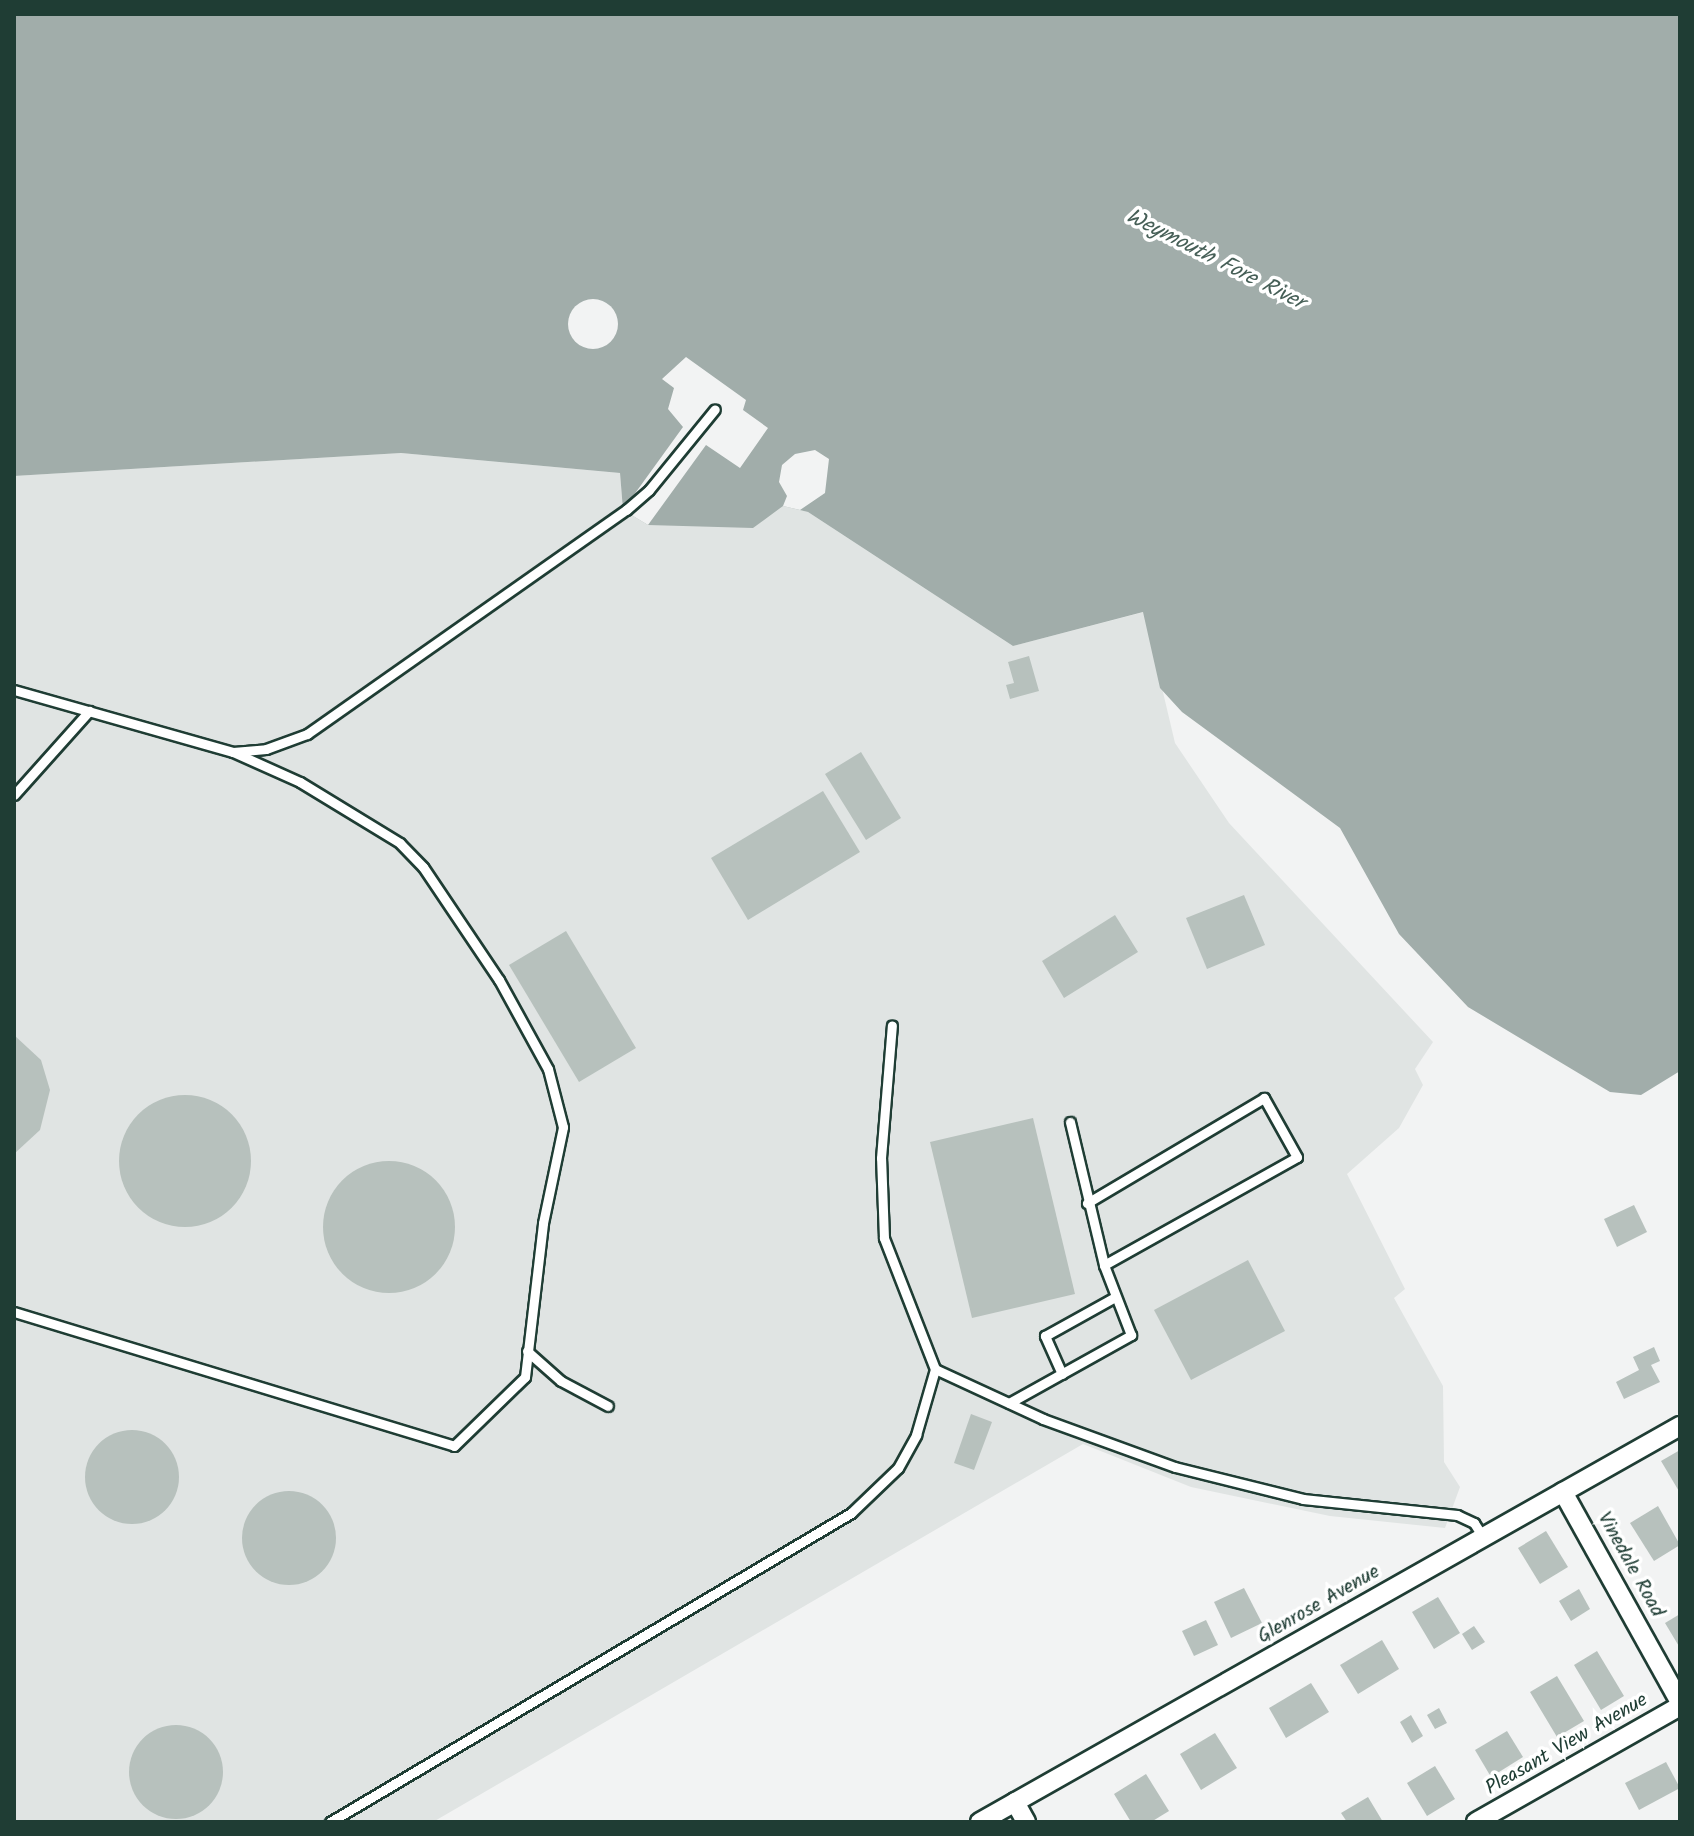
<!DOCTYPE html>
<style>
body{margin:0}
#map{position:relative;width:1694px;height:1836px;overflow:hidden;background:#f2f3f3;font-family:Kalam,sans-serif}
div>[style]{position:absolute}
.built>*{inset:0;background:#e0e4e3}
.water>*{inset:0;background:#a1adaa}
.pier>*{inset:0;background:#f2f3f3}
.round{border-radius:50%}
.building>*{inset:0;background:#b7c1bd}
.roads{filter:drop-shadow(2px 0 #1f3d34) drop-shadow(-2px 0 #1f3d34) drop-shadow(0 2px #1f3d34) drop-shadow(0 -2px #1f3d34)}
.lane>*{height:9px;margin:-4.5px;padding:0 4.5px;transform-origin:4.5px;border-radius:4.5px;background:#fff}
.street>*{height:18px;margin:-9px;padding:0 9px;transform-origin:9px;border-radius:9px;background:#fff}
span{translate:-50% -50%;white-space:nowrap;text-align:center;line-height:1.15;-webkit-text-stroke:7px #fff;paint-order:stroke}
.street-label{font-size:20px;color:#1f3d34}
.water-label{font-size:22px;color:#465f57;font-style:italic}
.frame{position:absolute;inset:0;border:16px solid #1f3d34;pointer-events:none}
</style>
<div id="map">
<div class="built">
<i style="clip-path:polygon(401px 453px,620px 473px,623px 510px,783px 506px,808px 512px,1013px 646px,1144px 612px,1175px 743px,1229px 823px,1433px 1042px,1415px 1069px,1423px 1085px,1399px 1128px,1347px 1174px,1405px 1289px,1394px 1298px,1443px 1386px,1444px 1462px,1460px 1487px,1445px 1528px,1330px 1516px,1191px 1487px,1083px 1444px,433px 1822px,14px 1822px,14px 476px)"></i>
</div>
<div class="water">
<i style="clip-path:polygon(14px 14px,1680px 14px,1680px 1071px,1641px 1095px,1610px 1092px,1468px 1007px,1399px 934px,1340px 828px,1182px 712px,1160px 688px,1143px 612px,1013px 646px,808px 512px,783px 506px,753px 528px,648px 525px,623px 510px,620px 473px,401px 453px,14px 476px)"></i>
</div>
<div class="pier">
<i class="round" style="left:568px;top:299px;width:50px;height:50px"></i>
<i style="clip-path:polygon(686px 357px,746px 400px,743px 410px,768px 428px,740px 468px,706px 445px,648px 525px,623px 510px,683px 427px,668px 409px,674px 388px,662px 379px)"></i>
<i style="clip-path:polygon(815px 450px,829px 459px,825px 493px,800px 510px,783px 506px,787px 496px,779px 482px,782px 465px,795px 454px)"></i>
</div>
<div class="building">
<i style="clip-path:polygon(1029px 656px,1039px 691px,1010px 699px,1006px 685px,1014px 683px,1008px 662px)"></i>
<i style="clip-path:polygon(861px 752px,901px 818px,866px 840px,825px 774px)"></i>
<i style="clip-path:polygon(823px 791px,860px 852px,748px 920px,711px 858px)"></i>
<i style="clip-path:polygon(1244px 895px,1265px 945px,1207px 969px,1186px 918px)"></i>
<i style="clip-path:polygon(1115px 915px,1138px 952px,1064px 998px,1042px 961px)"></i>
<i style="clip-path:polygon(566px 931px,636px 1048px,579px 1082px,509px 965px)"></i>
<i style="clip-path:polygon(14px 1035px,41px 1060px,50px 1090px,40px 1130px,14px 1154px)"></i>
<i class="round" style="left:119px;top:1095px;width:132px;height:132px"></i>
<i style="clip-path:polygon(1033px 1118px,1075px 1294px,972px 1318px,930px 1142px)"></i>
<i class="round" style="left:323px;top:1161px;width:132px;height:132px"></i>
<i style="clip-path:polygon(1634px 1205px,1647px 1232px,1617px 1247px,1604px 1219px)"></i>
<i style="clip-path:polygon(1248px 1260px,1285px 1331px,1191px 1380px,1154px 1310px)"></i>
<i style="clip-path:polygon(1654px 1347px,1660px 1361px,1651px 1365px,1660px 1382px,1624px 1399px,1616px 1382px,1639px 1370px,1633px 1357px)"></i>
<i style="clip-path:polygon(971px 1414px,992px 1422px,974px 1470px,954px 1463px)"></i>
<i class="round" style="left:85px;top:1430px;width:94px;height:94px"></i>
<i style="clip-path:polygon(1680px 1450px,1680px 1493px,1661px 1461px)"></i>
<i class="round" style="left:242px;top:1491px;width:94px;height:94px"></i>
<i style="clip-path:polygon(1658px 1506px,1680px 1545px,1654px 1561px,1630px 1523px)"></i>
<i style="clip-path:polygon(1546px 1531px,1568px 1567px,1540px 1584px,1518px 1548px)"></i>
<i style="clip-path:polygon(1244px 1588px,1262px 1623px,1231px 1638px,1214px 1602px)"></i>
<i style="clip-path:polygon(1579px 1589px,1590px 1609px,1571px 1621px,1559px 1601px)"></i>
<i style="clip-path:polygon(1438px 1597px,1460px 1633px,1434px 1649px,1412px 1612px)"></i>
<i style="clip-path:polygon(1680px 1614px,1680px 1648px,1665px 1623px)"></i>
<i style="clip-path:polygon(1206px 1620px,1218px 1645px,1194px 1656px,1182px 1631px)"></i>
<i style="clip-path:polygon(1474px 1626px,1485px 1642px,1472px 1650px,1462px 1634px)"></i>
<i style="clip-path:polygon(1382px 1640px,1399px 1669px,1358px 1694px,1340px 1665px)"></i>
<i style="clip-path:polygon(1597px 1651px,1624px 1696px,1601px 1710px,1574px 1665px)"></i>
<i style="clip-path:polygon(1557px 1676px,1584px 1721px,1557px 1737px,1530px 1692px)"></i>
<i style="clip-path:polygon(1311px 1683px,1329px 1712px,1286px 1738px,1269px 1708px)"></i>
<i style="clip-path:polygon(1439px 1708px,1447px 1723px,1435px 1729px,1427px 1715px)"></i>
<i style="clip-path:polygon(1411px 1715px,1423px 1736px,1412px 1743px,1400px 1722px)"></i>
<i class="round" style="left:129px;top:1725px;width:94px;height:94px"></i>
<i style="clip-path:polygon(1507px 1731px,1523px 1757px,1491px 1777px,1475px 1750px)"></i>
<i style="clip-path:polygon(1215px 1733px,1237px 1768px,1201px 1790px,1180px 1754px)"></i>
<i style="clip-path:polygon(1666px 1762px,1680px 1788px,1639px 1810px,1625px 1783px)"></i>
<i style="clip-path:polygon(1435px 1766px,1455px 1799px,1427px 1816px,1407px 1783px)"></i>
<i style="clip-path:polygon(1146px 1774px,1169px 1811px,1151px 1822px,1131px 1822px,1114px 1794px)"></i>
<i style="clip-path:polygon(1368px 1797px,1383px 1822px,1347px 1822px,1341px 1813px)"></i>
</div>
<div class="roads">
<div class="lane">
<i style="left:14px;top:690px;width:228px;rotate:15.8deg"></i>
<i style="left:233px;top:752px;width:33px;rotate:-5deg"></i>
<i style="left:266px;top:749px;width:44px;rotate:-20.1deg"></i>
<i style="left:307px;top:734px;width:390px;rotate:-35.1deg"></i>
<i style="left:626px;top:510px;width:30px;rotate:-41deg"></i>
<i style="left:649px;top:490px;width:104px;rotate:-50.8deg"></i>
<i style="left:14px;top:795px;width:113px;rotate:-48.2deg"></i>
<i style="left:1070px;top:1122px;width:147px;rotate:76.6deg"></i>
<i style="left:14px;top:1312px;width:460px;rotate:16.9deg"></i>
<i style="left:454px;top:1446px;width:99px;rotate:-44.2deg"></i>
<i style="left:525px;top:1377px;width:155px;rotate:-83.3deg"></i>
<i style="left:543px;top:1223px;width:98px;rotate:-78.2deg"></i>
<i style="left:563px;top:1127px;width:60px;rotate:-104.5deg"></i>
<i style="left:548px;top:1069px;width:102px;rotate:-118.8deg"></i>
<i style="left:499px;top:980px;width:136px;rotate:-123.9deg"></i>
<i style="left:423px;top:867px;width:33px;rotate:-134deg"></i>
<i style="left:400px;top:843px;width:117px;rotate:-148.6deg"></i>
<i style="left:300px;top:782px;width:73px;rotate:-155.9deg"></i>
<i style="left:527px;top:1351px;width:45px;rotate:41.4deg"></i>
<i style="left:561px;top:1381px;width:53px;rotate:28deg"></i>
<i style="left:935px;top:1369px;width:119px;rotate:24.8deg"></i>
<i style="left:1043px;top:1419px;width:140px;rotate:20deg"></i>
<i style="left:1175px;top:1467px;width:132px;rotate:14deg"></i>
<i style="left:1303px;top:1499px;width:155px;rotate:5.9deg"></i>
<i style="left:1457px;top:1515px;width:19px;rotate:25deg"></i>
<i style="left:1474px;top:1523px;width:17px;rotate:57deg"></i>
<i style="left:1062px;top:1374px;width:42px;rotate:-114.1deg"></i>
<i style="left:1045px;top:1336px;width:80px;rotate:-29.1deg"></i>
<i style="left:1009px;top:1403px;width:140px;rotate:-29.1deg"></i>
<i style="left:1131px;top:1335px;width:75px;rotate:-111.1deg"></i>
<i style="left:1104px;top:1265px;width:221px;rotate:-29.2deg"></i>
<i style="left:1297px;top:1157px;width:68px;rotate:-119.2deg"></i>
<i style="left:1264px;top:1098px;width:206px;rotate:149.3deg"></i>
<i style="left:330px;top:1822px;width:606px;rotate:-30.67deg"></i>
<i style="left:851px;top:1513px;width:65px;rotate:-43.8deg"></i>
<i style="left:898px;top:1468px;width:38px;rotate:-61deg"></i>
<i style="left:916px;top:1435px;width:69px;rotate:-73.9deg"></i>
<i style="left:935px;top:1369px;width:141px;rotate:-111.3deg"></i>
<i style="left:884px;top:1238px;width:80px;rotate:-92.1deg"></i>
<i style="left:881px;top:1158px;width:133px;rotate:-85.3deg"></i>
</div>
<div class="street">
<i style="left:1563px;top:1492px;width:240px;rotate:60.9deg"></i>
<i style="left:1015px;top:1802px;width:23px;rotate:61deg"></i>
<i style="left:980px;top:1822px;width:804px;rotate:-29.5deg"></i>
<i style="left:1476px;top:1822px;width:235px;rotate:-29.6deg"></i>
</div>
</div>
<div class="street-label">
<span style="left:1630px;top:1565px;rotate:61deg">Vinedale Road</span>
<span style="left:1319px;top:1605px;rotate:-30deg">Glenrose Avenue</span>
<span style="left:1567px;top:1745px;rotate:-30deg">Pleasant View Avenue</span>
</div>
<div class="water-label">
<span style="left:1215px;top:260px;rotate:27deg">Weymouth Fore River</span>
</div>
<div class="frame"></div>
</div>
